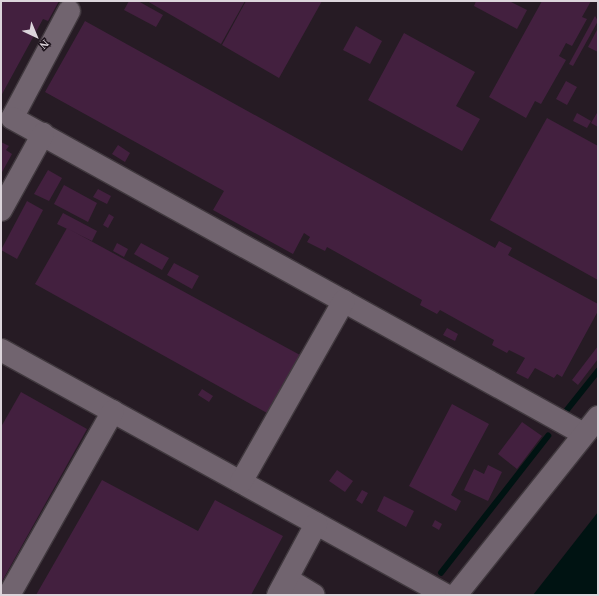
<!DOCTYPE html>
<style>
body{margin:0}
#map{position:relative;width:599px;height:596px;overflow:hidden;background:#261b24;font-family:Georgia,serif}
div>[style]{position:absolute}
.water>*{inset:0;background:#001312}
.stream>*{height:5.5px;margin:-2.75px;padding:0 2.75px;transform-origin:2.75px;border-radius:2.75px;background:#001312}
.building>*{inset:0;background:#43203f}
.roads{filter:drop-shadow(1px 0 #40383e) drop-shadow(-1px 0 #40383e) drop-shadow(0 1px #40383e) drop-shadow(0 -1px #40383e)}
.minor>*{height:22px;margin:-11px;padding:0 11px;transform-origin:11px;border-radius:11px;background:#71646f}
span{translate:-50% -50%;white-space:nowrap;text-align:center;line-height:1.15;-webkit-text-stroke:3.5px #1c121b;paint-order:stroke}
.frame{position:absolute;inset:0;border:2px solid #dcd5db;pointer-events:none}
.north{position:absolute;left:16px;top:16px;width:40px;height:40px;-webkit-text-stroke:3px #1c121b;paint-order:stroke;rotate:136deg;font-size:11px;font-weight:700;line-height:16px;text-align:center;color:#dcd5db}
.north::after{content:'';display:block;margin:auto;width:14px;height:18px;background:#dcd5db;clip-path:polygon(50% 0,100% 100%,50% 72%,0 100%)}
</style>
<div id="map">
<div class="water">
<i style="clip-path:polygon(598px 512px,598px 595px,533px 595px)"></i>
</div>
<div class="stream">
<i style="left:567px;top:410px;width:50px;rotate:-51.5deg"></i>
<i style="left:441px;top:573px;width:174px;rotate:-52deg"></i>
</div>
<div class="building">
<i style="clip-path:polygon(1px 1px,59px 1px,48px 21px,43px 19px,1px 96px)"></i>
<i style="clip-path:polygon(129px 1px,138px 1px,163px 15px,156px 27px,124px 10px)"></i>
<i style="clip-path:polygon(147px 1px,245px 1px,221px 44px)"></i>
<i style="clip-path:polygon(246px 1px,322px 1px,279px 78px,222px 45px)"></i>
<i style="clip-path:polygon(476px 1px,509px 1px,527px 10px,517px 29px,474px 6px)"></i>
<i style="clip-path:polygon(542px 1px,591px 1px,582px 17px,587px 19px,572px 46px,566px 43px,559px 56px,566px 60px,541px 104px,535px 101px,526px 118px,489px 97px)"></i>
<i style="clip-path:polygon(595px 16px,598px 21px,573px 66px,569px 64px)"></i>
<i style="clip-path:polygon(85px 21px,495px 248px,499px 241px,512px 248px,508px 255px,598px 304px,598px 311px,562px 377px,557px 374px,554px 378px,535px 368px,528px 379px,516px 373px,525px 358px,509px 350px,507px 353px,492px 345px,494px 340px,440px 310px,437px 314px,420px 305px,422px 300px,327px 247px,325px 251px,307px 242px,310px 237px,304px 233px,293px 254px,213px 210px,224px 191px,45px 92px)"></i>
<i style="clip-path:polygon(356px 26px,382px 41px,370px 64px,343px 50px)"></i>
<i style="clip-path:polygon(598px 28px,598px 52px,588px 47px)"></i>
<i style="clip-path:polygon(404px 33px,475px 72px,456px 106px,480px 119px,462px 151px,368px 100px)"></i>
<i style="clip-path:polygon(566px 81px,577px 87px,567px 105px,556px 99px)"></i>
<i style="clip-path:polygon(577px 113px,591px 121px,587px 128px,573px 121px)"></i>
<i style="clip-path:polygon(597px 113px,598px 114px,598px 127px,591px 123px)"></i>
<i style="clip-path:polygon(547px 118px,598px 146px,598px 280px,490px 220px)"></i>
<i style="clip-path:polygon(1px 142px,9px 146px,6px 150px,12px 154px,1px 174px)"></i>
<i style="clip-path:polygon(118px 145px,130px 153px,125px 162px,112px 154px)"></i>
<i style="clip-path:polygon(48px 170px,62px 178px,49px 201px,34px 194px)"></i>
<i style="clip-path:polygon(64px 185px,97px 203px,88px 222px,54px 204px)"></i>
<i style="clip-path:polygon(98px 189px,111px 196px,107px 204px,93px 197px)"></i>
<i style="clip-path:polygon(27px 201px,43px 210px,17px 259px,1px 250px)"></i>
<i style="clip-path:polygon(63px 213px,97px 231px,92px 241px,57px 224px)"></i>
<i style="clip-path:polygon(109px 214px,114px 217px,108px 228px,103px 225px)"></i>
<i style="clip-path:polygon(67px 228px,300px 355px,267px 413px,35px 284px)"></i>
<i style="clip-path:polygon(117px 243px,128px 249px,124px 257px,113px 251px)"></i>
<i style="clip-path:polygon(141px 243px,169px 258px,162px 270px,134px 254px)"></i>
<i style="clip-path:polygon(174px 263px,199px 276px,192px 289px,167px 275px)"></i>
<i style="clip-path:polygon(447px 328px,458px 334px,455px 341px,443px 335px)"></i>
<i style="clip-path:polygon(598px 346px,598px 359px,578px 385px,572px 380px)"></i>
<i style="clip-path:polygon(202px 389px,213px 396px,209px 402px,198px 395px)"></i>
<i style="clip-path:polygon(21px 392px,87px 429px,1px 583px,1px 427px)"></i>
<i style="clip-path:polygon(452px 404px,489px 424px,451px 495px,461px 501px,456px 511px,409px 486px)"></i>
<i style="clip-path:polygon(522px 422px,542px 436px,517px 469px,498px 454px)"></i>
<i style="clip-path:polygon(488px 465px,502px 472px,488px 501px,464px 490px,474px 469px,484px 474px)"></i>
<i style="clip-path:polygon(337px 470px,353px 481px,345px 492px,329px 481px)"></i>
<i style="clip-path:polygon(102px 480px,198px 531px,215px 500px,283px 536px,251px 595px,36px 595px)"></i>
<i style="clip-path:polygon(362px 490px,368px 493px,362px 504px,356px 500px)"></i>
<i style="clip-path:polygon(384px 496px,414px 511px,406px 527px,377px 511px)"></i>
<i style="clip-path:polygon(435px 520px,442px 524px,439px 530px,432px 526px)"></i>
</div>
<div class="roads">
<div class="minor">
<i style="left:69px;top:11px;width:121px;rotate:118deg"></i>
<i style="left:12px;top:118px;width:653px;rotate:28.92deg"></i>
<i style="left:1px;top:210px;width:87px;rotate:-61.1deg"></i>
<i style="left:1px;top:350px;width:508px;rotate:28.84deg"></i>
<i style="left:241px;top:482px;width:208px;rotate:-60.4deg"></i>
<i style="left:287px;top:579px;width:31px;rotate:31deg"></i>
<i style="left:9px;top:595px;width:211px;rotate:-60.5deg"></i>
<i style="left:278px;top:595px;width:81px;rotate:-61.8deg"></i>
<i style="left:456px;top:595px;width:228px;rotate:-51.4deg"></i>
</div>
</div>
<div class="frame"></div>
<div class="north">N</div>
</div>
